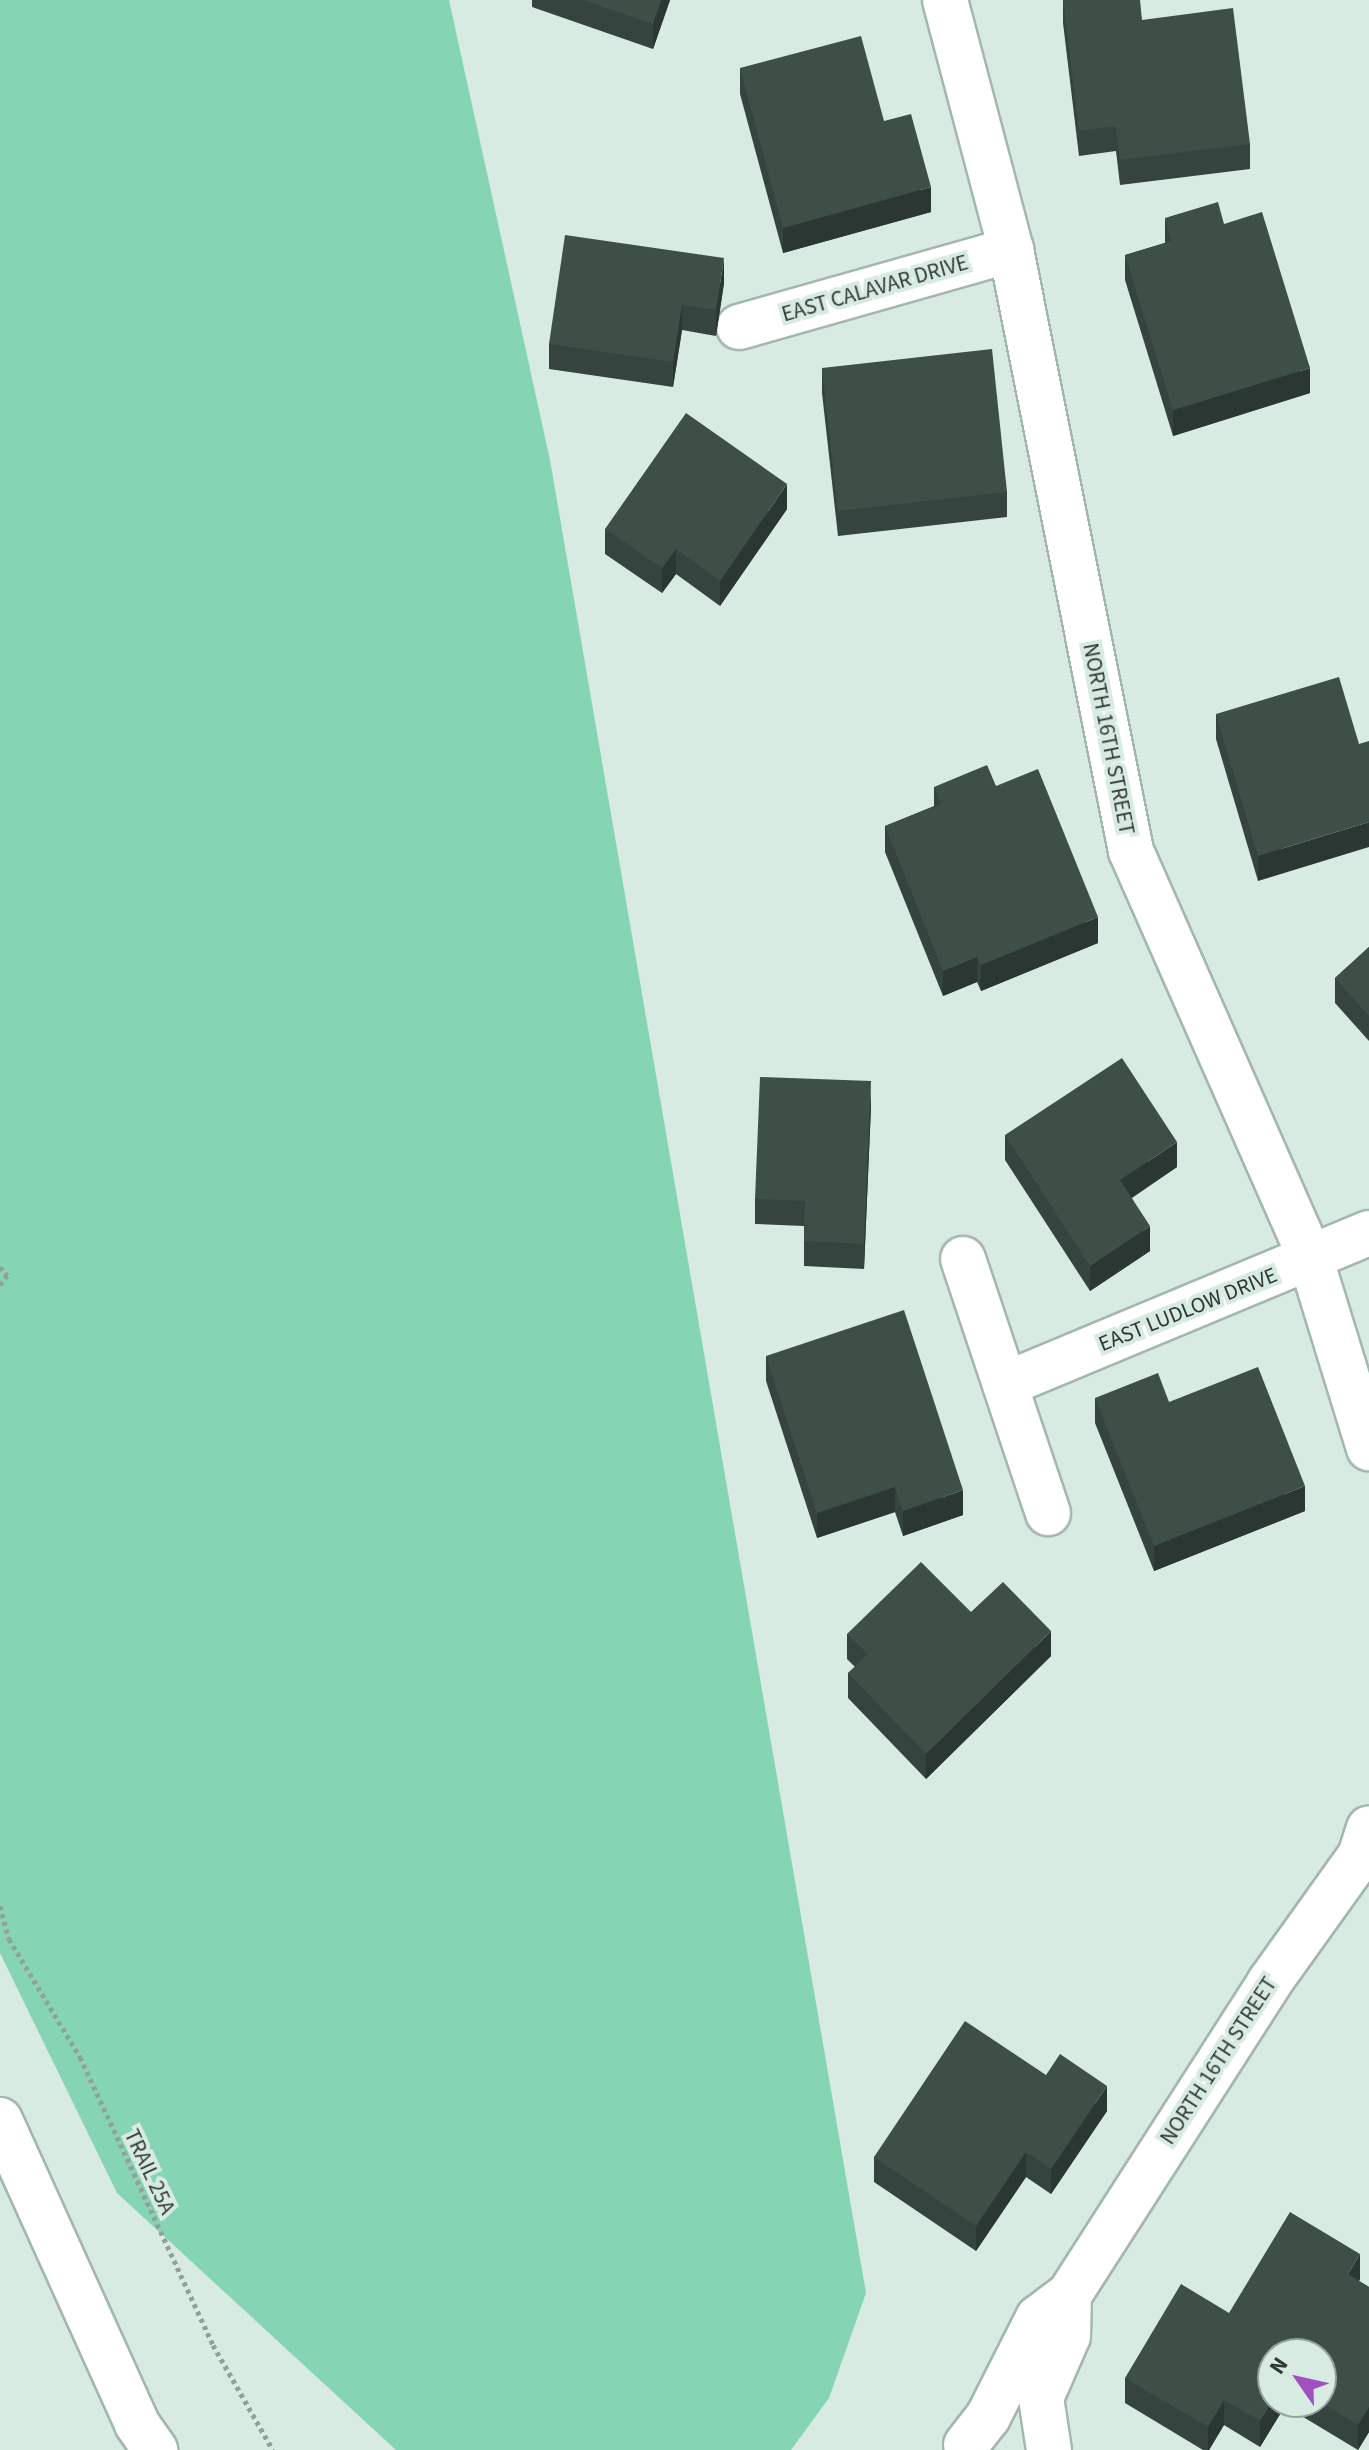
<!DOCTYPE html>
<style>
body{margin:0}
#map{position:relative;width:1369px;height:2450px;overflow:hidden;background:#d8ebe2;font-family:"Source Sans 3",sans-serif}
div>[style]{position:absolute}
.green>*{inset:0;background:#85d4b4}
.path>*{height:5px;margin-top:-2.5px;transform-origin:0;background:repeating-linear-gradient(90deg,#92a099 0 4px,transparent 0 8px)}
.roads{filter:drop-shadow(2px 0 #a4b7ae) drop-shadow(-2px 0 #a4b7ae) drop-shadow(0 2px #a4b7ae) drop-shadow(0 -2px #a4b7ae)}
.minor>*{height:44px;margin:-22px;padding:0 22px;transform-origin:22px;border-radius:22px;background:#fff}
.wall>*{inset:0;background:#35443e}
.shaded-wall>*{inset:0;background:#2b3732}
.building>*{inset:0;background:#3e4f48}
span{translate:-50% -50%;white-space:nowrap;text-align:center;line-height:1.15;-webkit-text-stroke:8px #d8ebe2;paint-order:stroke}
.street-label{font-size:22px;color:#2f3733}
.north{position:absolute;left:1257px;top:2338px;width:80px;height:80px;box-sizing:border-box;background:#d8ebe2;border:2px solid #94a39c;border-radius:50%;rotate:304deg;font-size:22px;font-weight:700;line-height:32px;text-align:center;color:#2f3733}
.north::after{content:'';display:block;margin:auto;width:28px;height:36px;background:#a250c0;clip-path:polygon(50% 0,100% 100%,50% 72%,0 100%)}
</style>
<div id="map">
<div class="green">
<i style="clip-path:polygon(0 0,449px 0,550px 460px,866px 2293px,829px 2398px,791px 2450px,396px 2450px,117px 2193px,0 1953px)"></i>
</div>
<div class="path">
<i style="left:0;top:1267px;width:11px;rotate:49deg"></i>
<i style="left:7px;top:1275px;width:12px;rotate:125deg"></i>
<i style="left:0;top:1906px;width:34px;rotate:75deg"></i>
<i style="left:9px;top:1939px;width:138px;rotate:59deg"></i>
<i style="left:80px;top:2057px;width:317px;rotate:65.2deg"></i>
<i style="left:213px;top:2345px;width:121px;rotate:60.3deg"></i>
</div>
<div class="roads">
<div class="minor">
<i style="left:945px;top:0;width:259px;rotate:75.2deg"></i>
<i style="left:1011px;top:250px;width:613px;rotate:78.71deg"></i>
<i style="left:1131px;top:851px;width:447px;rotate:66.2deg"></i>
<i style="left:1311px;top:1260px;width:197px;rotate:72.9deg"></i>
<i style="left:739px;top:327px;width:283px;rotate:-15.8deg"></i>
<i style="left:963px;top:1259px;width:268px;rotate:71.5deg"></i>
<i style="left:1006px;top:1384px;width:393px;rotate:-22.6deg"></i>
<i style="left:0;top:2120px;width:333px;rotate:65.7deg"></i>
<i style="left:137px;top:2424px;width:32px;rotate:55deg"></i>
<i style="left:966px;top:2445px;width:36px;rotate:-52deg"></i>
<i style="left:988px;top:2417px;width:111px;rotate:-63.2deg"></i>
<i style="left:1038px;top:2318px;width:39px;rotate:-37deg"></i>
<i style="left:1069px;top:2295px;width:371px;rotate:-57.3deg"></i>
<i style="left:1269px;top:1983px;width:156px;rotate:-54.4deg"></i>
<i style="left:1360px;top:1856px;width:29px;rotate:-72deg"></i>
<i style="left:1049px;top:2450px;width:53px;rotate:-98.7deg"></i>
<i style="left:1041px;top:2398px;width:68px;rotate:-66.5deg"></i>
<i style="left:1068px;top:2336px;width:41px;rotate:-88.6deg"></i>
</div>
</div>
<div class="wall">
<i style="clip-path:polygon(532px 0,670px 0,653px 49px,532px 7px)"></i>
<i style="clip-path:polygon(1063px 0,1142px 20px,1250px 144px,1250px 169px,1120px 185px,1116px 151px,1079px 156px,1063px 23px)"></i>
<i style="clip-path:polygon(740px 68px,884px 121px,931px 212px,783px 253px,740px 94px)"></i>
<i style="clip-path:polygon(1165px 218px,1224px 224px,1310px 393px,1173px 436px,1125px 280px,1125px 255px,1165px 243px)"></i>
<i style="clip-path:polygon(724px 283px,716px 336px,682px 330px,673px 387px,549px 369px,549px 344px)"></i>
<i style="clip-path:polygon(822px 368px,1007px 492px,1007px 517px,838px 536px,822px 393px)"></i>
<i style="clip-path:polygon(787px 509px,720px 606px,676px 574px,662px 593px,605px 554px,605px 529px)"></i>
<i style="clip-path:polygon(1216px 714px,1359px 744px,1258px 881px,1216px 739px)"></i>
<i style="clip-path:polygon(996px 786px,1098px 943px,981px 991px,977px 982px,943px 996px,885px 852px,885px 826px,934px 806px,934px 787px)"></i>
<i style="clip-path:polygon(1369px 947px,1369px 1041px,1335px 1003px,1335px 978px)"></i>
<i style="clip-path:polygon(871px 1106px,864px 1269px,804px 1266px,804px 1226px,755px 1224px,755px 1199px)"></i>
<i style="clip-path:polygon(1005px 1135px,1177px 1167px,1132px 1198px,1150px 1251px,1090px 1291px,1005px 1160px)"></i>
<i style="clip-path:polygon(766px 1356px,963px 1515px,903px 1536px,895px 1512px,817px 1538px,766px 1381px)"></i>
<i style="clip-path:polygon(1095px 1398px,1169px 1402px,1305px 1511px,1154px 1571px,1095px 1423px)"></i>
<i style="clip-path:polygon(971px 1612px,1051px 1656px,926px 1779px,848px 1698px,848px 1673px,855px 1667px,847px 1659px,847px 1634px)"></i>
<i style="clip-path:polygon(1046px 2075px,1107px 2111px,1051px 2194px,1026px 2177px,976px 2251px,874px 2182px,874px 2157px)"></i>
<i style="clip-path:polygon(evenodd,1360px 2279px,1359px 2281px,1369px 2287px,1369px 2432px,1358px 2450px,1285px 2406px,1260px 2447px,1224px 2425px,1209px 2450px,1203px 2450px,1125px 2403px,1125px 2378px,1229px 2313px,1360px 2279px,1273px 2354px,1321px 2402px,1273px 2402px,1273px 2354px)"></i>
</div>
<div class="shaded-wall">
<i style="clip-path:polygon(661px 0,670px 0,653px 49px,653px 24px)"></i>
<i style="clip-path:polygon(931px 187px,931px 212px,783px 253px,783px 228px)"></i>
<i style="clip-path:polygon(724px 258px,724px 283px,716px 336px,716px 310px)"></i>
<i style="clip-path:polygon(682px 305px,682px 330px,673px 387px,673px 362px)"></i>
<i style="clip-path:polygon(1310px 368px,1310px 393px,1173px 436px,1173px 410px)"></i>
<i style="clip-path:polygon(787px 484px,787px 509px,720px 606px,720px 581px)"></i>
<i style="clip-path:polygon(676px 549px,676px 574px,662px 593px,662px 568px)"></i>
<i style="clip-path:polygon(1369px 822px,1369px 847px,1258px 881px,1258px 856px)"></i>
<i style="clip-path:polygon(1098px 917px,1098px 943px,981px 991px,981px 965px)"></i>
<i style="clip-path:polygon(977px 957px,977px 982px,943px 996px,943px 971px)"></i>
<i style="clip-path:polygon(871px 1081px,871px 1106px,864px 1269px,864px 1244px)"></i>
<i style="clip-path:polygon(1177px 1142px,1177px 1167px,1120px 1205px,1120px 1180px)"></i>
<i style="clip-path:polygon(1150px 1226px,1150px 1251px,1090px 1291px,1090px 1266px)"></i>
<i style="clip-path:polygon(1305px 1486px,1305px 1511px,1154px 1571px,1154px 1546px)"></i>
<i style="clip-path:polygon(895px 1487px,895px 1512px,817px 1538px,817px 1513px)"></i>
<i style="clip-path:polygon(963px 1490px,963px 1515px,903px 1536px,903px 1511px)"></i>
<i style="clip-path:polygon(1051px 1631px,1051px 1656px,926px 1779px,926px 1754px)"></i>
<i style="clip-path:polygon(1107px 2086px,1107px 2111px,1051px 2194px,1051px 2169px)"></i>
<i style="clip-path:polygon(1026px 2152px,1026px 2177px,976px 2251px,976px 2226px)"></i>
<i style="clip-path:polygon(1360px 2254px,1360px 2279px,1348px 2299px,1348px 2274px)"></i>
<i style="clip-path:polygon(1224px 2400px,1224px 2425px,1209px 2450px,1208px 2450px,1208px 2427px)"></i>
<i style="clip-path:polygon(1273px 2400px,1273px 2402px,1285px 2402px,1285px 2406px,1260px 2447px,1260px 2421px)"></i>
<i style="clip-path:polygon(1369px 2407px,1369px 2432px,1358px 2450px,1358px 2425px)"></i>
</div>
<div class="building">
<i style="clip-path:polygon(583px 0,661px 0,653px 24px)"></i>
<i style="clip-path:polygon(1063px 0,1140px 0,1142px 20px,1233px 8px,1250px 144px,1120px 160px,1116px 126px,1079px 131px)"></i>
<i style="clip-path:polygon(861px 36px,884px 121px,911px 114px,931px 187px,783px 228px,740px 68px)"></i>
<i style="clip-path:polygon(1218px 202px,1224px 224px,1262px 212px,1310px 368px,1173px 410px,1125px 255px,1171px 241px,1165px 218px)"></i>
<i style="clip-path:polygon(565px 235px,724px 258px,716px 310px,682px 305px,673px 362px,549px 344px)"></i>
<i style="clip-path:polygon(992px 349px,1007px 492px,838px 511px,822px 368px)"></i>
<i style="clip-path:polygon(686px 413px,787px 484px,720px 581px,676px 549px,662px 568px,605px 529px)"></i>
<i style="clip-path:polygon(1339px 677px,1359px 744px,1369px 741px,1369px 822px,1258px 856px,1216px 714px)"></i>
<i style="clip-path:polygon(987px 765px,996px 786px,1038px 769px,1098px 917px,981px 965px,977px 957px,943px 971px,885px 826px,941px 804px,934px 787px)"></i>
<i style="clip-path:polygon(1369px 947px,1369px 1016px,1335px 978px)"></i>
<i style="clip-path:polygon(1122px 1058px,1177px 1142px,1120px 1180px,1150px 1226px,1090px 1266px,1005px 1135px)"></i>
<i style="clip-path:polygon(760px 1077px,871px 1081px,864px 1244px,804px 1241px,805px 1201px,755px 1199px)"></i>
<i style="clip-path:polygon(904px 1310px,963px 1490px,903px 1511px,895px 1487px,817px 1513px,766px 1356px)"></i>
<i style="clip-path:polygon(1258px 1367px,1305px 1486px,1154px 1546px,1095px 1398px,1158px 1373px,1169px 1402px)"></i>
<i style="clip-path:polygon(921px 1562px,971px 1612px,1003px 1582px,1051px 1631px,926px 1754px,848px 1673px,868px 1654px,847px 1634px)"></i>
<i style="clip-path:polygon(965px 2021px,1046px 2075px,1060px 2054px,1107px 2086px,1051px 2169px,1026px 2152px,976px 2226px,874px 2157px)"></i>
<i style="clip-path:polygon(1290px 2212px,1360px 2254px,1348px 2274px,1369px 2287px,1369px 2407px,1358px 2425px,1320px 2402px,1321px 2402px,1321px 2354px,1273px 2354px,1273px 2400px,1260px 2421px,1224px 2400px,1208px 2427px,1125px 2378px,1181px 2284px,1229px 2313px)"></i>
</div>
<div class="street-label">
<span style="left:875px;top:289px;rotate:-16deg">EAST CALAVAR DRIVE</span>
<span style="left:1108px;top:739px;rotate:79deg">NORTH 16TH STREET</span>
<span style="left:1188px;top:1310px;rotate:-22deg">EAST LUDLOW DRIVE</span>
<span style="left:1219px;top:2061px;rotate:-57deg">NORTH 16TH STREET</span>
<span style="left:149px;top:2172px;rotate:65deg">TRAIL 25A</span>
</div>
<div class="north">N</div>
</div>
